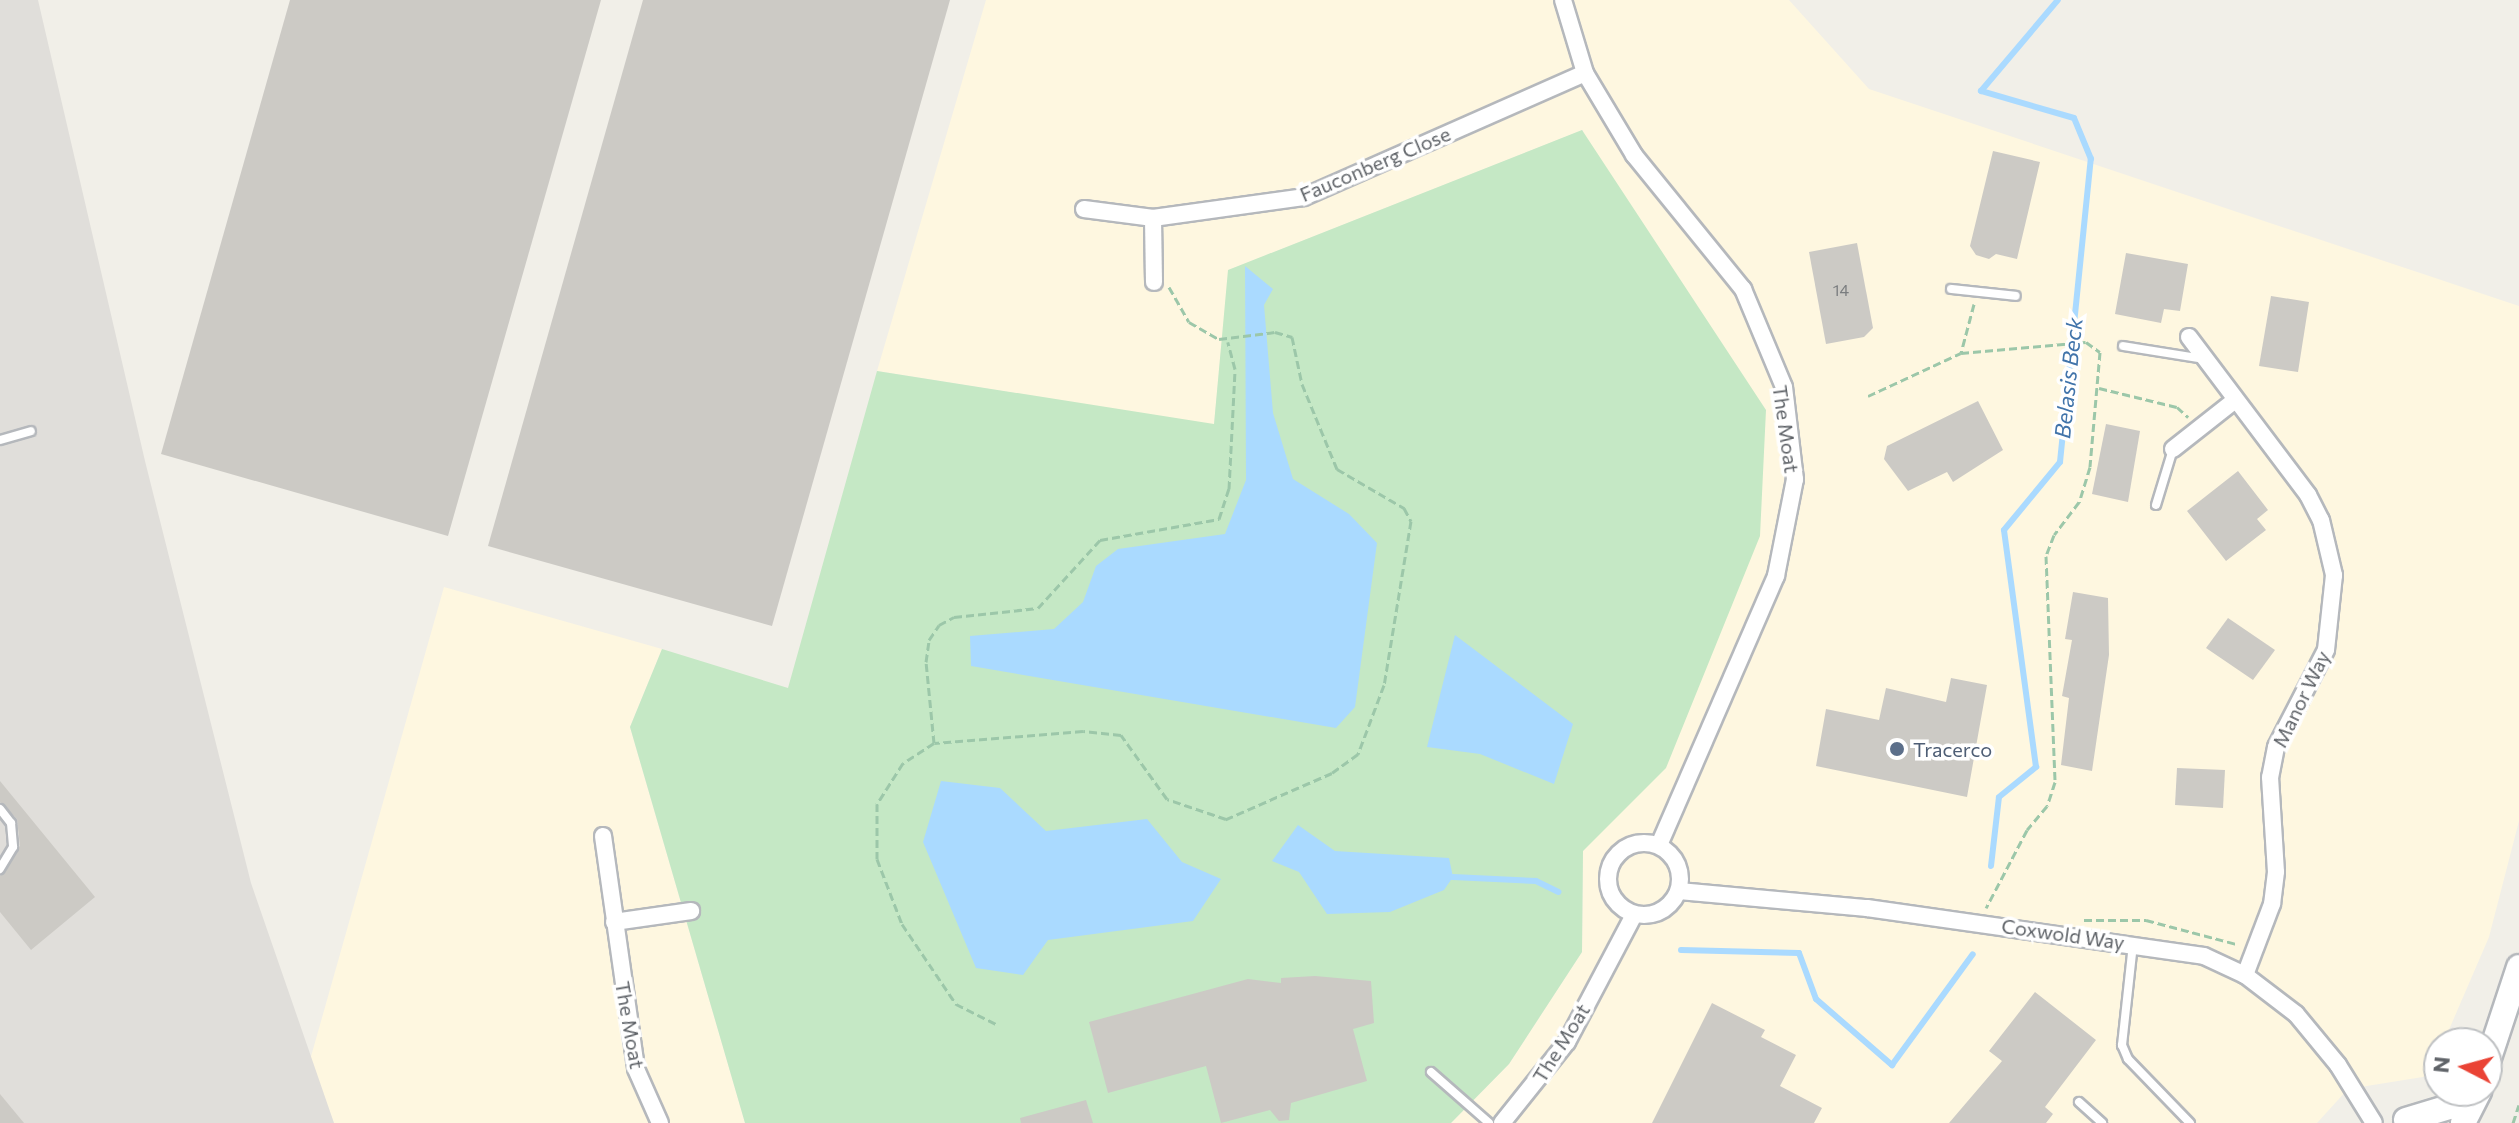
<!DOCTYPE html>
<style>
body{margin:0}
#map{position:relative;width:2519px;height:1123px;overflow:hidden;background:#f1efe8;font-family:Commissioner,sans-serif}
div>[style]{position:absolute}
.commercial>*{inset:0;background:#fef7e0}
.industrial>*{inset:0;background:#e0deda}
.green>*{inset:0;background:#c5e8c5}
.water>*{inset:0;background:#aadaff}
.stream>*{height:6px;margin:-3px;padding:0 3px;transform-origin:3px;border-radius:3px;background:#aadaff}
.building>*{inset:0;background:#cccac5}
.path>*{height:3px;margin-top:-1.5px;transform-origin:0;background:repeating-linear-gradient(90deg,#9cc7a9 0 8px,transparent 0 12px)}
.roads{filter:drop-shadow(2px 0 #b5b8bc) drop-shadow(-2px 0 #b5b8bc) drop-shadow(0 2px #b5b8bc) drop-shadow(0 -2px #b5b8bc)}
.lane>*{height:8px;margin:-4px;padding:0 4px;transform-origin:4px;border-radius:4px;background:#fff}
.street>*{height:16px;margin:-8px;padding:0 8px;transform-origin:8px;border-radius:8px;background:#fff}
.street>.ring{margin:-8px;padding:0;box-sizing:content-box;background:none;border:16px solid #fff;border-radius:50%}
.secondary>*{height:24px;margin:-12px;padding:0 12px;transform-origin:12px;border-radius:12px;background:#fff}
.dots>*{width:22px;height:22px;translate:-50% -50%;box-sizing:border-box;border:4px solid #fff;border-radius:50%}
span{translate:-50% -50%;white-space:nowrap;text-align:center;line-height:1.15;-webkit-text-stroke:7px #fff;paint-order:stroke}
.number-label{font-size:16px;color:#7a7d7f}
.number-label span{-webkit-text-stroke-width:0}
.street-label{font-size:20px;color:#5f6368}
.service-label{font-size:20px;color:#4e5e75}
.left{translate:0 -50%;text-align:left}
.water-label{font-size:22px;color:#4174aa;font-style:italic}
.north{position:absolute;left:2423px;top:1027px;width:80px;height:80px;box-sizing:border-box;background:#fff;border:2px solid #bfc1c3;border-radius:50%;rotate:276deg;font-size:22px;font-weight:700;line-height:32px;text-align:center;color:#5f6368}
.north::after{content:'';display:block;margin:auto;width:28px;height:36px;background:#ea4335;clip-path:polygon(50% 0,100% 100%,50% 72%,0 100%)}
</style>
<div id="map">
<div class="commercial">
<i style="clip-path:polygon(986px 0,1789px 0,1869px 89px,2519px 306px,2519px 821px,2489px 937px,2429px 1076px,2348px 1089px,2317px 1123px,1451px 1123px,1509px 1064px,1582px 952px,1583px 851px,1611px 819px,1583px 130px,1229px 270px,1214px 425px,877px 371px)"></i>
<i style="clip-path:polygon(444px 587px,662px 649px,630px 727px,745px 1123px,334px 1123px,310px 1060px)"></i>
</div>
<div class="industrial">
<i style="clip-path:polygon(0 0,38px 0,145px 461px,251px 883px,334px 1123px,0 1123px)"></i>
</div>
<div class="green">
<i style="clip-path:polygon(1582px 130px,1766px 410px,1760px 536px,1666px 768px,1583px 851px,1582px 952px,1509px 1064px,1451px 1123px,745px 1123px,630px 727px,662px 649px,788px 688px,877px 371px,1214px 424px,1228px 270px)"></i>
</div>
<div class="water">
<i style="clip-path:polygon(1245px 266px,1273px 289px,1264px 305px,1273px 413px,1293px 479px,1349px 514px,1377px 543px,1355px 707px,1336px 728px,971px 666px,970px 636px,1054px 629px,1083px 602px,1096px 566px,1118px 549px,1225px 534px,1246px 480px)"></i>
<i style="clip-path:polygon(1455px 635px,1573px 724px,1554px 784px,1480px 754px,1427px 747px)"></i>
<i style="clip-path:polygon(941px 781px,1000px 788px,1046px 831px,1147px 819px,1182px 862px,1221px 879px,1193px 921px,1048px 940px,1023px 975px,976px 968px,923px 842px)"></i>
<i style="clip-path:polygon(1298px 825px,1335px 851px,1449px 858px,1453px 877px,1444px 890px,1390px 912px,1327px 914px,1299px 872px,1272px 861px)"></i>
</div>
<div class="stream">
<i style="left:1991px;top:866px;width:69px;rotate:-83.4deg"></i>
<i style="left:1999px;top:797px;width:48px;rotate:-39deg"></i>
<i style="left:2036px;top:767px;width:239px;rotate:-97.7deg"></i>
<i style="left:2004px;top:530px;width:88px;rotate:-50.5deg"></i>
<i style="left:2060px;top:462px;width:305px;rotate:-84.2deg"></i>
<i style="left:2091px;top:159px;width:44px;rotate:-112.5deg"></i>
<i style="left:2074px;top:118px;width:97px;rotate:-163.8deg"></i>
<i style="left:1981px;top:91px;width:119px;rotate:-49.8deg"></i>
<i style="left:1453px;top:877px;width:83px;rotate:2.8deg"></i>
<i style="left:1536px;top:881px;width:25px;rotate:26deg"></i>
<i style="left:1681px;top:950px;width:118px;rotate:1.5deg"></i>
<i style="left:1799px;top:953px;width:49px;rotate:69.7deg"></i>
<i style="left:1816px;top:999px;width:101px;rotate:41deg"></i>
<i style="left:1892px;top:1065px;width:137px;rotate:-53.9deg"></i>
</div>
<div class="building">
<i style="clip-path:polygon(290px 0,601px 0,448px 536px,161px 454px)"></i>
<i style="clip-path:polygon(643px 0,950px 0,772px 626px,488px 546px)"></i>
<i style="clip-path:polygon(1993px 151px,2040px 162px,2017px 259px,1996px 254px,1989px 259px,1976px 255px,1970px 246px)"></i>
<i style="clip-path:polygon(1857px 243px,1873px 328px,1864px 337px,1826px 344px,1809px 252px)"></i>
<i style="clip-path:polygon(2126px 253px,2188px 264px,2180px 311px,2164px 309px,2161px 323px,2115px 314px)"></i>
<i style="clip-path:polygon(2271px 296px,2309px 302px,2298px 372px,2259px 366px)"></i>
<i style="clip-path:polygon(1978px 401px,2003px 450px,1953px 482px,1947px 472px,1908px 491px,1884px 459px,1887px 446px)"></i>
<i style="clip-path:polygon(2106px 424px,2140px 431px,2128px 502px,2092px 494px)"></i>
<i style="clip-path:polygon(2238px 471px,2268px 510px,2257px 519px,2266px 530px,2226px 561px,2187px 511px)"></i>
<i style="clip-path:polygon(2073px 592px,2108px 598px,2109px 655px,2092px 771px,2061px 765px,2069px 698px,2062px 696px,2072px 640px,2065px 639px)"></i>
<i style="clip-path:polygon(2228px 618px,2275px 650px,2253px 680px,2206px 648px)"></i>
<i style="clip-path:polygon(1951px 678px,1987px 685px,1967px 797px,1816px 766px,1826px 709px,1879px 720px,1886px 688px,1946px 702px)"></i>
<i style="clip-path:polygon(2177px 768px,2225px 770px,2223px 808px,2175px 805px)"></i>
<i style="clip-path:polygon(0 781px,95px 897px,31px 950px,0 912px,0 876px,20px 846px,17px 819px,0 802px)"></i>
<i style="clip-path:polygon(1315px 976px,1371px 981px,1374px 1023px,1353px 1029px,1367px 1081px,1291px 1103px,1289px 1120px,1279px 1121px,1270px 1110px,1221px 1123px,1206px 1066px,1108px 1093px,1089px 1022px,1248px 979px,1281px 983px,1281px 978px)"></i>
<i style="clip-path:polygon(2035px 992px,2096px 1040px,2045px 1107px,2053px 1114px,2046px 1123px,1949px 1123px,2002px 1061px,1989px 1051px)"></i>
<i style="clip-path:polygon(1712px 1003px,1765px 1030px,1761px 1037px,1796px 1055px,1780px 1086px,1822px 1108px,1814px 1123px,1652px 1123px)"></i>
<i style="clip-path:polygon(0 1094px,24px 1123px,0 1123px)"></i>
<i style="clip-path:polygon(1086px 1100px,1093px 1123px,1021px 1123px,1020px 1118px)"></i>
</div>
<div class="path">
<i style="left:1169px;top:287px;width:40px;rotate:60.3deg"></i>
<i style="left:1189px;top:322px;width:34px;rotate:30deg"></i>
<i style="left:1219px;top:339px;width:56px;rotate:-7.1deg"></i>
<i style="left:1275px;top:332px;width:18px;rotate:16deg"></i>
<i style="left:1292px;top:337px;width:48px;rotate:78deg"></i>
<i style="left:1302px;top:384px;width:92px;rotate:67.6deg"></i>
<i style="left:1337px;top:469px;width:78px;rotate:30.2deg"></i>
<i style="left:1404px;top:508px;width:15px;rotate:62deg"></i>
<i style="left:1411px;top:521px;width:166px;rotate:99.3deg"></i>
<i style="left:1384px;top:685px;width:74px;rotate:110.6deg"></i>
<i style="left:1358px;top:754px;width:32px;rotate:144deg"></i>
<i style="left:1332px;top:773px;width:116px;rotate:156.5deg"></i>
<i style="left:1226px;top:819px;width:62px;rotate:-161.3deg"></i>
<i style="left:1167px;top:799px;width:79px;rotate:-125.7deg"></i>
<i style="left:1121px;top:735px;width:38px;rotate:-174deg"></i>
<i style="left:1083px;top:731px;width:149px;rotate:175.4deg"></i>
<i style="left:934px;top:743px;width:81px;rotate:-95.6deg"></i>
<i style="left:926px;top:662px;width:22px;rotate:-82deg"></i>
<i style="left:929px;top:640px;width:18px;rotate:-56deg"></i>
<i style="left:939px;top:625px;width:17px;rotate:-28deg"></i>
<i style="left:954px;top:617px;width:84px;rotate:-6.1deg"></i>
<i style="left:1038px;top:608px;width:92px;rotate:-47.6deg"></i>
<i style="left:1100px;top:540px;width:121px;rotate:-10deg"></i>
<i style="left:1219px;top:519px;width:32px;rotate:-72deg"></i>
<i style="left:1229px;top:489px;width:120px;rotate:-87.1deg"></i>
<i style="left:1235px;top:369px;width:28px;rotate:-105deg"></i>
<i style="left:1974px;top:304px;width:51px;rotate:104.9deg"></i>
<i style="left:1961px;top:353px;width:125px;rotate:-5deg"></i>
<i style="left:2086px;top:342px;width:17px;rotate:36deg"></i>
<i style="left:2100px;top:352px;width:115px;rotate:95deg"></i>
<i style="left:2090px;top:467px;width:37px;rotate:107deg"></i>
<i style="left:2079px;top:502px;width:41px;rotate:127.1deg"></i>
<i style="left:2054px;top:535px;width:22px;rotate:111deg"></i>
<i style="left:2046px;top:556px;width:226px;rotate:87.7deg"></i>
<i style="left:2055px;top:782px;width:25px;rotate:108deg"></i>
<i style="left:2047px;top:806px;width:31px;rotate:130deg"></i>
<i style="left:2027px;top:830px;width:88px;rotate:117.7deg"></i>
<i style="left:2099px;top:388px;width:80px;rotate:13.7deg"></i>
<i style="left:2177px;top:407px;width:15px;rotate:42deg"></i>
<i style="left:1868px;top:396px;width:102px;rotate:-24.8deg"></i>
<i style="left:934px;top:743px;width:37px;rotate:147deg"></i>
<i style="left:903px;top:763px;width:49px;rotate:122.4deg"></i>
<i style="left:877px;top:804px;width:55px;rotate:90deg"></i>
<i style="left:877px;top:859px;width:70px;rotate:69deg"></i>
<i style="left:902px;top:924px;width:97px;rotate:56deg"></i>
<i style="left:956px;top:1004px;width:45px;rotate:26.6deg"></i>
<i style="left:2084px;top:920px;width:62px"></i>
<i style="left:2146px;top:920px;width:93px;rotate:14.9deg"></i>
<i style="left:2513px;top:1123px;width:19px;rotate:-72deg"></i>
</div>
<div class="roads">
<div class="lane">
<i style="left:1951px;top:289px;width:65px;rotate:6.1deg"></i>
<i style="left:2123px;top:346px;width:82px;rotate:9.1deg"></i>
<i style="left:0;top:440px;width:32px;rotate:-16deg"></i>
<i style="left:2156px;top:505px;width:59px;rotate:-73.1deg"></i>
<i style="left:0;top:809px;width:18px;rotate:52deg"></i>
<i style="left:11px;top:823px;width:24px;rotate:85deg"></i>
<i style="left:13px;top:847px;width:26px;rotate:121deg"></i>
<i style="left:2133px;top:944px;width:102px;rotate:96.2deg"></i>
<i style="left:2122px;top:1045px;width:15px;rotate:67deg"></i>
<i style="left:2128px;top:1059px;width:89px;rotate:45.9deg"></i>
<i style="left:1431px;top:1072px;width:77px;rotate:41.3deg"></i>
<i style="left:2079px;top:1102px;width:31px;rotate:42deg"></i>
</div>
<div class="street">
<i style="left:1563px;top:0;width:76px;rotate:73.2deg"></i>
<i style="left:1585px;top:73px;width:96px;rotate:59.1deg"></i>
<i style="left:1634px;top:155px;width:173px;rotate:50.9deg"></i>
<i style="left:1743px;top:289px;width:106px;rotate:67.3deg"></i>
<i style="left:1784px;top:387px;width:93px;rotate:83.2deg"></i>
<i style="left:1795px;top:479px;width:99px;rotate:101.1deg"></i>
<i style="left:1776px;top:576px;width:293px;rotate:113.5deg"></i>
<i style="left:1084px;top:209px;width:70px;rotate:7.4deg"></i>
<i style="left:1153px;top:218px;width:152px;rotate:-7.9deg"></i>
<i style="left:1304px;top:197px;width:307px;rotate:-23.8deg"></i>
<i style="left:1153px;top:218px;width:64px;rotate:89.1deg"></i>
<i style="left:2189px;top:337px;width:198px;rotate:53deg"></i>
<i style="left:2308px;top:495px;width:28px;rotate:63deg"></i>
<i style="left:2321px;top:520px;width:57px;rotate:76.7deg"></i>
<i style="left:2334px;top:575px;width:75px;rotate:96.1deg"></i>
<i style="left:2326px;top:650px;width:109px;rotate:117.3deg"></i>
<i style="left:2276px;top:747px;width:31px;rotate:101deg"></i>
<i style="left:2270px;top:777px;width:95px;rotate:86.4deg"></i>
<i style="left:2276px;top:872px;width:32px;rotate:97deg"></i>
<i style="left:2272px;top:904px;width:76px;rotate:110.8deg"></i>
<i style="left:2173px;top:449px;width:78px;rotate:-38.2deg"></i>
<i style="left:603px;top:836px;width:235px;rotate:81.9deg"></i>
<i style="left:636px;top:1069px;width:59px;rotate:66deg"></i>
<i class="ring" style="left:1608px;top:843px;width:56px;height:56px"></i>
<i style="left:1679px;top:891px;width:189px;rotate:5.2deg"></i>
<i style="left:1867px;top:908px;width:340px;rotate:8.1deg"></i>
<i style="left:2204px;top:956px;width:45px;rotate:24.9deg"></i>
<i style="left:2245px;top:975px;width:64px;rotate:37.4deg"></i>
<i style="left:2296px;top:1014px;width:66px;rotate:50.5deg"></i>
<i style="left:2338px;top:1065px;width:68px;rotate:58.2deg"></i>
<i style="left:614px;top:922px;width:78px;rotate:-8.1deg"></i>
<i style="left:1502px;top:1123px;width:104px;rotate:-51.3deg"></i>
<i style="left:1567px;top:1042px;width:144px;rotate:-62.2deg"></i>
</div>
<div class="secondary">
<i style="left:2487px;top:1064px;width:102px;rotate:-71.7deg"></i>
<i style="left:2406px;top:1120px;width:45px;rotate:-16.8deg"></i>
<i style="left:2449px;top:1107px;width:21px;rotate:-51deg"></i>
<i style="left:2463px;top:1123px;width:36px;rotate:-63deg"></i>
</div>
</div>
<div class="dots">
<i style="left:1897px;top:749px;background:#5c6f8a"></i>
</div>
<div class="number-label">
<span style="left:1841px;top:290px">14</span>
</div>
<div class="street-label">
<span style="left:1375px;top:164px;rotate:-23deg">Fauconberg Close</span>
<span style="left:1786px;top:429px;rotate:82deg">The Moat</span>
<span style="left:2301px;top:699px;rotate:-64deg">Manor Way</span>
<span style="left:2063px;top:934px;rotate:8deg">Coxwold Way</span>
<span style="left:630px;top:1025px;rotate:80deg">The Moat</span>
<span style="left:1561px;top:1043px;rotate:-58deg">The Moat</span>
</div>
<div class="service-label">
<span class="left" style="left:1913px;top:749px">Tracerco</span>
</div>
<div class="water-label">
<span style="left:2068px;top:378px;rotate:-84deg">Belasis Beck</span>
</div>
<div class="north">N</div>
</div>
